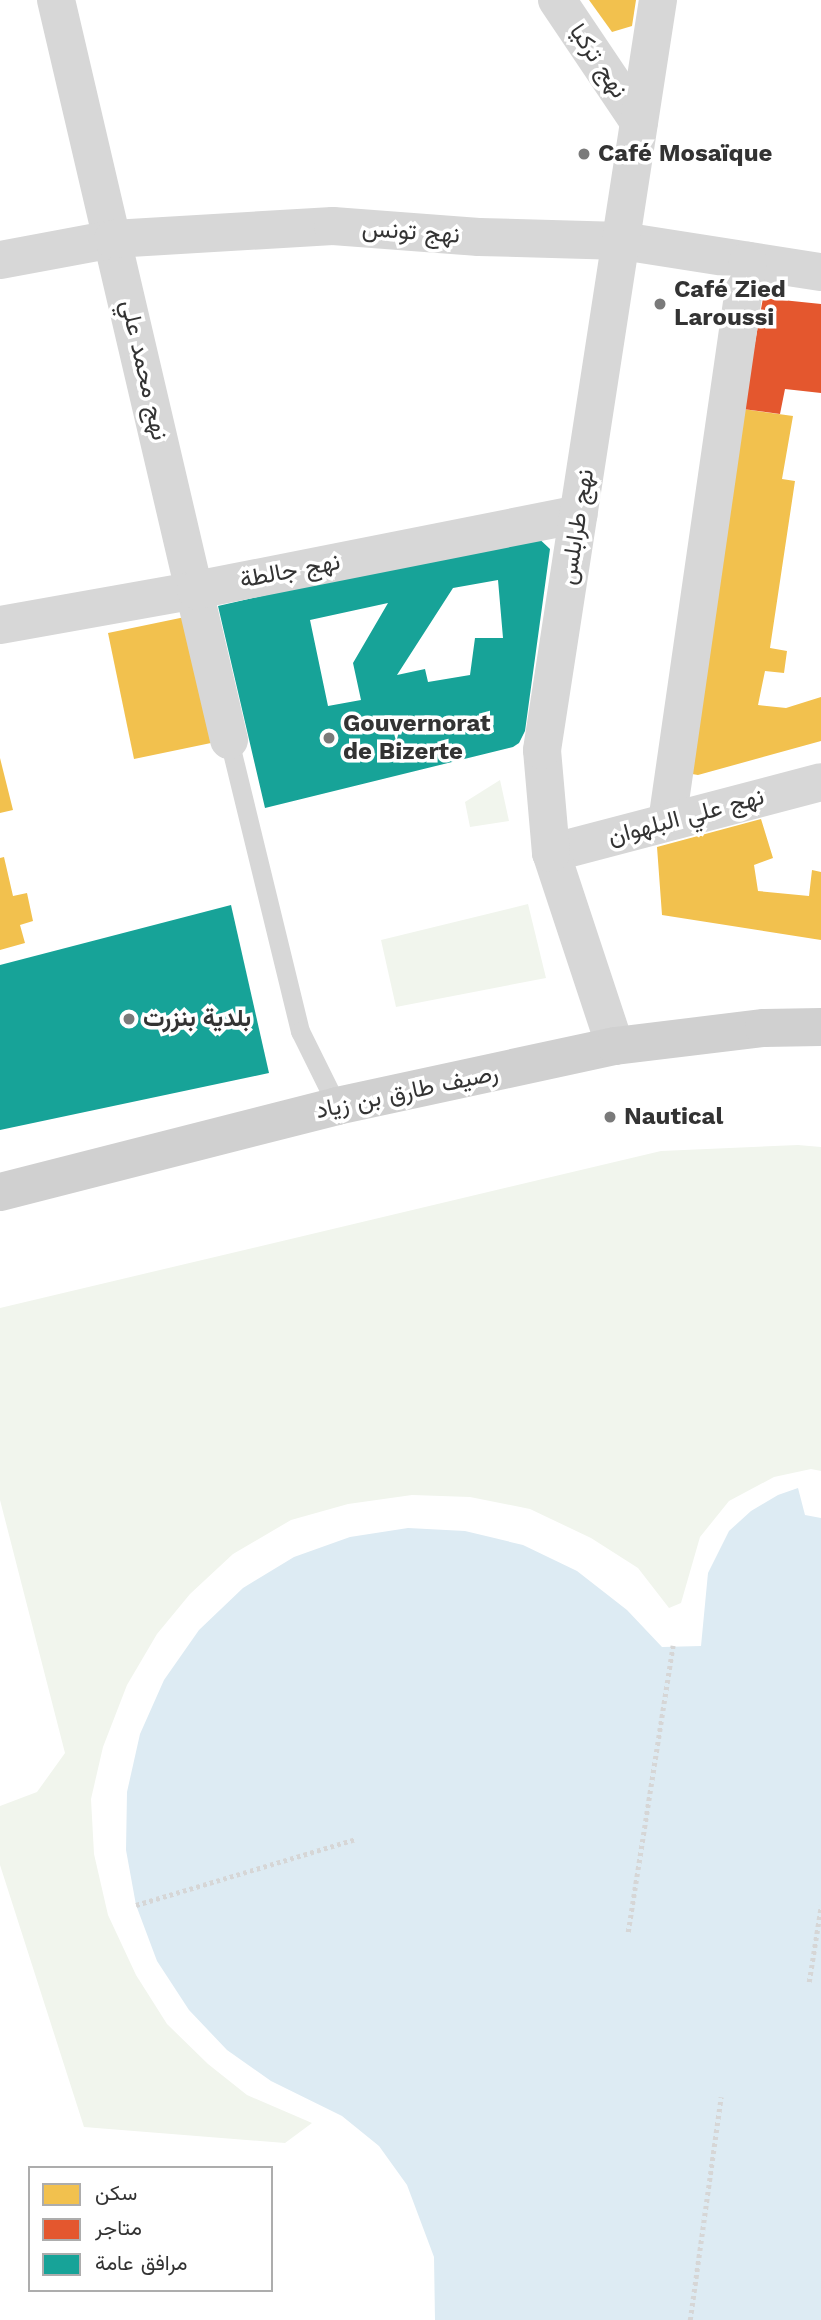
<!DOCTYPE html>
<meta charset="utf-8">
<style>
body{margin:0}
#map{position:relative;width:821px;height:2320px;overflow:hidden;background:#fff;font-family:"Work Sans",Vazirmatn,sans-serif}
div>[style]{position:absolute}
.green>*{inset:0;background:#f1f5ed}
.water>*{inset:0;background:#ddebf3}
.homes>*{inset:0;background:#f2c14e}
.shops>*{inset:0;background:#e4572e}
.public>*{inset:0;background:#17a398}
.path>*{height:4.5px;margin-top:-2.25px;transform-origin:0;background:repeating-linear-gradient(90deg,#d6d6d6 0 3.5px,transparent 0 7px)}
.service>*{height:19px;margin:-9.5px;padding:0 9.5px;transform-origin:9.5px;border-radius:9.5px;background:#d7d7d7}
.minor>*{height:38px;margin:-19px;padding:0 19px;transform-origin:19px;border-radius:19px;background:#d7d7d7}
.secondary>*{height:38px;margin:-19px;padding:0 19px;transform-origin:19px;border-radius:19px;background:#d0d0d0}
.dots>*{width:19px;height:19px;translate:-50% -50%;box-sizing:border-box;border:4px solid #fff;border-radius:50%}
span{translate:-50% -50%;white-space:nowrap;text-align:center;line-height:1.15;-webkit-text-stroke:7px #fff;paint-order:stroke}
.street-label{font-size:24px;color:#333}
.poi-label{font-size:24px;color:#333;font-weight:700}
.left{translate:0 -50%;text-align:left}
.legend{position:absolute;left:28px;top:2166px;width:245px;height:126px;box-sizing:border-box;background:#fff;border:2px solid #adadad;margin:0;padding:9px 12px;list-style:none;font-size:21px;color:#333}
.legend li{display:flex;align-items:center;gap:14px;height:35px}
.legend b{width:35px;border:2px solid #adadad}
</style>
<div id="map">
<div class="green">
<i style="clip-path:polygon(500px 780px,509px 821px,470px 827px,465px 802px)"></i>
<i style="clip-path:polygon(528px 904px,546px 978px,396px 1007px,381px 940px)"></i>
<i style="clip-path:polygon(798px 1145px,821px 1147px,821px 1471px,811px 1469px,774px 1477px,729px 1501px,700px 1537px,681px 1603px,669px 1608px,638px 1568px,591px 1538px,530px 1509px,470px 1497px,412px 1495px,348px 1504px,291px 1520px,233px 1554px,190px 1594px,157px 1634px,127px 1685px,103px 1747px,91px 1799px,94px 1854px,108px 1915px,136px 1975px,167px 2024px,208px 2064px,247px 2095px,312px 2123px,285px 2143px,84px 2127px,0 1865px,0 1806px,37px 1792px,65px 1753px,0 1500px,0 1308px,661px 1151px)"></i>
</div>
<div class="water">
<i style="clip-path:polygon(798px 1488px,805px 1515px,821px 1518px,821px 2320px,435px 2320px,434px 2257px,407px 2185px,379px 2146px,342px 2116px,271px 2081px,227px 2050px,189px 2010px,157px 1961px,136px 1905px,126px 1850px,127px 1792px,140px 1734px,164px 1680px,199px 1630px,243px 1588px,294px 1557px,350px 1537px,408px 1528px,465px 1531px,523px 1545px,577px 1571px,627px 1610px,662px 1647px,701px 1646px,708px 1573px,729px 1531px,751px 1511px,778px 1495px)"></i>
</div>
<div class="homes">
<i style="clip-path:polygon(589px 0,636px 0,632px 26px,612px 32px)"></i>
<i style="clip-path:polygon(743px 409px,793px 416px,782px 479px,795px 481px,770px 648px,787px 651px,784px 673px,765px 671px,758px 705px,786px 708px,821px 697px,821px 741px,698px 775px,692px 774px)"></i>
<i style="clip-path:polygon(185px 617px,211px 743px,134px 759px,108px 633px)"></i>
<i style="clip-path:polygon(0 758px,13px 810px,0 813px)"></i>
<i style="clip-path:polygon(761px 819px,773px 858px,754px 865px,758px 891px,809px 896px,812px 870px,821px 872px,821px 940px,662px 915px,657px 847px)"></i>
<i style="clip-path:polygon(4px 857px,13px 896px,27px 893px,33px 921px,20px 925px,25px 943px,0 950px,0 858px)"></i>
</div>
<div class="shops">
<i style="clip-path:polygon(763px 298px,821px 304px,821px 393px,785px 389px,780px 414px,743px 409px)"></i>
</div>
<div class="public">
<i style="clip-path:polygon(evenodd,534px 534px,550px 549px,525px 731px,519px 743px,513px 747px,265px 808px,218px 606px,534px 534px,498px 580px,503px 638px,475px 638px,470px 675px,428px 682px,425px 669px,397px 675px,453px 588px,498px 580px,534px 534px,388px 603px,353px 663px,361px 700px,328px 706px,310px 620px,388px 603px)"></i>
<i style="clip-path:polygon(231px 905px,269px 1073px,0 1130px,0 965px)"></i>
</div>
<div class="path">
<i style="left:136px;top:1905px;width:230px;rotate:-16.7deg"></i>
<i style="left:628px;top:1932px;width:290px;rotate:-81.1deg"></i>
<i style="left:809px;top:1982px;width:77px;rotate:-81deg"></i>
<i style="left:690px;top:2320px;width:225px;rotate:-82.1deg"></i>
</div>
<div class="service">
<i style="left:229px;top:740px;width:300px;rotate:76.3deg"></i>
<i style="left:300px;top:1031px;width:84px;rotate:63.7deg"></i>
</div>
<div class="minor">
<i style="left:56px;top:0;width:760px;rotate:76.84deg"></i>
<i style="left:557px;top:0;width:147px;rotate:56.1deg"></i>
<i style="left:0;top:260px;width:115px;rotate:-10.5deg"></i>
<i style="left:113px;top:239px;width:220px;rotate:-3.4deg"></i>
<i style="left:333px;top:226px;width:146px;rotate:4.3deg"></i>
<i style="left:479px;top:237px;width:143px;rotate:1.6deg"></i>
<i style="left:622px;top:241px;width:201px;rotate:8.9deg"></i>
<i style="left:0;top:625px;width:199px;rotate:-10.1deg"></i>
<i style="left:196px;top:590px;width:390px;rotate:-11.2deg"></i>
<i style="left:667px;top:822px;width:567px;rotate:-81.78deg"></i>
<i style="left:551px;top:853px;width:279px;rotate:-14.7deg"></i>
<i style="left:615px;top:1046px;width:203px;rotate:-108.3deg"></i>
<i style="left:551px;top:853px;width:103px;rotate:-95deg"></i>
<i style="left:542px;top:750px;width:759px;rotate:-81.21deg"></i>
</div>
<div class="secondary">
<i style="left:0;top:1192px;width:348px;rotate:-14.3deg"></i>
<i style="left:337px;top:1106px;width:284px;rotate:-12.2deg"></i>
<i style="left:615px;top:1046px;width:150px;rotate:-6.9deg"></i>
<i style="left:764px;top:1028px;width:57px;rotate:-1deg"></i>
</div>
<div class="dots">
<i style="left:584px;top:154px;background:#7a7a7a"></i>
<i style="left:660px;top:304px;background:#7a7a7a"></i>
<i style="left:329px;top:738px;background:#7a7a7a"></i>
<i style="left:129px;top:1019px;background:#7a7a7a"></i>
<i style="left:610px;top:1117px;background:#7a7a7a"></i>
</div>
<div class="street-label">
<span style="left:598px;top:61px;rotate:56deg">نهج تركيا</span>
<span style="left:411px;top:232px;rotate:4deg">نهج تونس</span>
<span style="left:144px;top:370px;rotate:77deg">نهج محمد علي</span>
<span style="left:577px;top:527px;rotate:-81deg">نهج طرابلس</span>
<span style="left:290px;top:571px;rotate:-11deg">نهج جالطة</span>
<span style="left:686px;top:817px;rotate:-15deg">نهج علي البلهوان</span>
<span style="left:407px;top:1092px;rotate:-12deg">رصيف طارق بن زياد</span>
</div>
<div class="poi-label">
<span class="left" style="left:598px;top:154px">Café Mosaïque</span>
<span class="left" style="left:674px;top:304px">Café Zied<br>Laroussi</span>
<span class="left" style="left:343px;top:738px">Gouvernorat<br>de Bizerte</span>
<span class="left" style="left:143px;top:1019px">بلدية بنزرت</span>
<span class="left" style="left:624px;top:1117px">Nautical</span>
</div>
<ul class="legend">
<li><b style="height:19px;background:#f2c14e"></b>سكن</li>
<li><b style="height:19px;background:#e4572e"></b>متاجر</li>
<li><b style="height:19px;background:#17a398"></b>مرافق عامة</li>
</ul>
</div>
